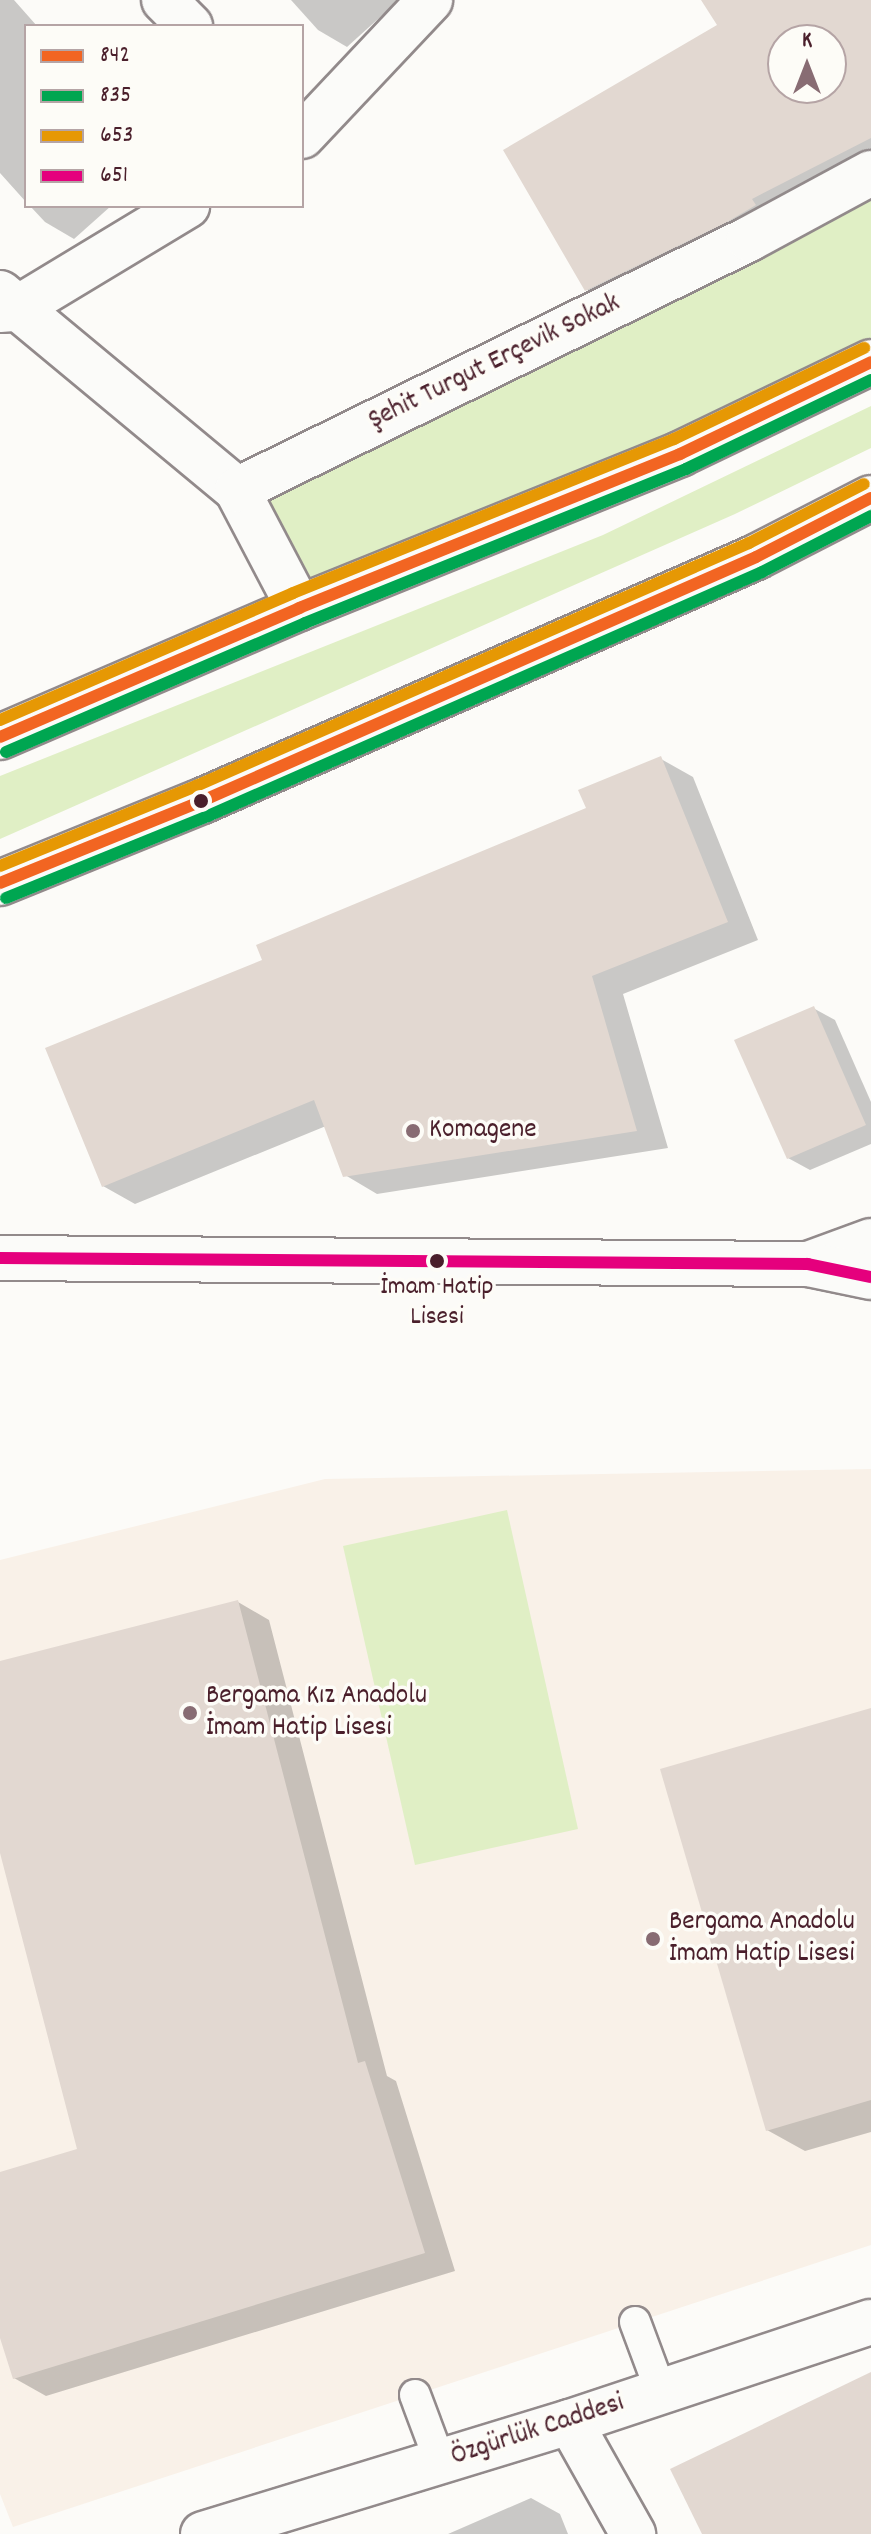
<!DOCTYPE html>
<meta charset="utf-8">
<style>
body{margin:0}
#map{position:relative;width:871px;height:2534px;overflow:hidden;background:#fcfbf8;font-family:Dekko,sans-serif}
div>[style]{position:absolute}
.built>*{inset:0;background:#f9f1e8}
.green>*{inset:0;background:#e0efc5}
.shadow>*{inset:0;background:#0003}
.building>*{inset:0;background:#e2d8d1}
.roads{filter:drop-shadow(2px 0 #928a8b) drop-shadow(-2px 0 #928a8b) drop-shadow(0 2px #928a8b) drop-shadow(0 -2px #928a8b)}
.service>*{height:30px;margin:-15px;padding:0 15px;transform-origin:15px;border-radius:15px;background:#fbfbf9}
.minor>*{height:44px;margin:-22px;padding:0 22px;transform-origin:22px;border-radius:22px;background:#fbfbf9}
.tertiary>*{height:44px;margin:-22px;padding:0 22px;transform-origin:22px;border-radius:22px;background:#fbfbf9}
.secondary>*{height:44px;margin:-22px;padding:0 22px;transform-origin:22px;border-radius:22px;background:#fbfbf9}
.primary>*{height:44px;margin:-22px;padding:0 22px;transform-origin:22px;border-radius:22px;background:#fbfbf9}
.bus-1>*{height:12px;margin:-6px;padding:0 6px;transform-origin:6px;border-radius:6px;background:#f26522}
.bus-2>*{height:12px;margin:-6px;padding:0 6px;transform-origin:6px;border-radius:6px;background:#00a651}
.bus-3>*{height:12px;margin:-6px;padding:0 6px;transform-origin:6px;border-radius:6px;background:#e69804}
.bus-4>*{height:12px;margin:-6px;padding:0 6px;transform-origin:6px;border-radius:6px;background:#e5007d}
.dots>*{width:22px;height:22px;translate:-50% -50%;box-sizing:border-box;border:4px solid #fdfcf7;border-radius:50%}
span{translate:-50% -50%;white-space:nowrap;text-align:center;line-height:1.15;-webkit-text-stroke:7px #fdfcf7;paint-order:stroke}
.bus-label{font-size:26px;color:#4a1f2b}
.street-label{font-size:28px;color:#4a1f2b}
.poi-label{font-size:28px;color:#4a1f2b}
.left{translate:0 -50%;text-align:left}
.legend{position:absolute;left:24px;top:24px;width:280px;height:184px;box-sizing:border-box;background:#fdfcf7;border:2px solid #b5a4a5;margin:0;padding:10px 14px;list-style:none;font-size:24px;color:#4a1f2b}
.legend li{display:flex;align-items:center;gap:16px;height:40px}
.legend b{width:40px;border:2px solid #b5a4a5}
.north{position:absolute;left:767px;top:24px;width:80px;height:80px;box-sizing:border-box;background:#fdfcf7;border:2px solid #b5a4a5;border-radius:50%;rotate:0deg;font-size:22px;font-weight:700;line-height:32px;text-align:center;color:#4a1f2b}
.north::after{content:'';display:block;margin:auto;width:28px;height:36px;background:#886c73;clip-path:polygon(50% 0,100% 100%,50% 72%,0 100%)}
</style>
<div id="map">
<div class="built">
<i style="clip-path:polygon(871px 1469px,871px 2245px,13px 2527px,0 2494px,0 1560px,325px 1479px)"></i>
</div>
<div class="green">
<i style="clip-path:polygon(871px 173px,871px 362px,299px 608px,237px 490px)"></i>
<i style="clip-path:polygon(871px 406px,871px 448px,735px 514px,0 839px,0 776px,603px 535px)"></i>
<i style="clip-path:polygon(507px 1510px,578px 1829px,415px 1865px,343px 1546px)"></i>
</div>
<div class="shadow">
<i style="clip-path:polygon(0 0,14px 0,37px 26px,26px 26px,26px 202px,0 173px)"></i>
<i style="clip-path:polygon(291px 0,399px 0,347px 47px,318px 30px)"></i>
<i style="clip-path:polygon(evenodd,704px 0,871px 0,871px 169px,616px 307px,587px 290px,719px 26px,704px 0,783px 40px,831px 40px,831px 88px,783px 88px,783px 40px)"></i>
<i style="clip-path:polygon(30px 206px,111px 206px,74px 239px,45px 222px)"></i>
<i style="clip-path:polygon(661px 759px,693px 777px,758px 940px,623px 994px,668px 1148px,377px 1194px,345px 1175px,326px 1126px,135px 1204px,103px 1186px,265px 962px,588px 809px)"></i>
<i style="clip-path:polygon(813px 1008px,835px 1020px,871px 1102px,871px 1144px,810px 1170px,788px 1158px)"></i>
<i style="clip-path:polygon(238px 1602px,269px 1620px,387px 2076px,396px 2081px,455px 2271px,46px 2396px,14px 2378px,0 2331px,0 2174px,79px 2150px,0 1845px,0 1663px)"></i>
<i style="clip-path:polygon(871px 1710px,871px 2132px,805px 2151px,767px 2130px)"></i>
<i style="clip-path:polygon(531px 2498px,560px 2514px,568px 2534px,448px 2534px)"></i>
</div>
<div class="building">
<i style="clip-path:polygon(evenodd,701px 0,871px 0,871px 138px,752px 199px,756px 205px,727px 222px,585px 291px,503px 150px,717px 25px,701px 0,783px 40px,831px 40px,831px 88px,783px 88px,783px 40px)"></i>
<i style="clip-path:polygon(661px 756px,728px 922px,592px 976px,637px 1131px,343px 1177px,314px 1100px,102px 1187px,45px 1048px,262px 960px,256px 945px,586px 808px,578px 790px)"></i>
<i style="clip-path:polygon(814px 1006px,866px 1125px,787px 1159px,734px 1040px)"></i>
<i style="clip-path:polygon(238px 1600px,358px 2063px,365px 2061px,425px 2253px,13px 2379px,0 2338px,0 2172px,77px 2149px,0 1853px,0 1661px)"></i>
<i style="clip-path:polygon(871px 1708px,871px 2100px,766px 2131px,660px 1769px)"></i>
<i style="clip-path:polygon(871px 2372px,871px 2534px,702px 2534px,670px 2469px)"></i>
</div>
<div class="roads">
<div class="service">
<i style="left:635px;top:2322px;width:75px;rotate:69.6deg"></i>
<i style="left:415px;top:2395px;width:72px;rotate:69.5deg"></i>
</div>
<div class="minor">
<i style="left:164px;top:0;width:37px;rotate:45deg"></i>
<i style="left:302px;top:136px;width:187px;rotate:-46.7deg"></i>
<i style="left:0;top:293px;width:308px;rotate:39.7deg"></i>
<i style="left:0;top:310px;width:16px;rotate:-4deg"></i>
<i style="left:16px;top:309px;width:200px;rotate:-31.1deg"></i>
<i style="left:570px;top:2422px;width:129px;rotate:60.6deg"></i>
</div>
<div class="tertiary">
<i style="left:808px;top:1264px;width:67px;rotate:-20.1deg"></i>
</div>
<div class="secondary">
<i style="left:299px;top:608px;width:133px;rotate:-117.7deg"></i>
<i style="left:237px;top:490px;width:570px;rotate:-26.12deg"></i>
<i style="left:749px;top:239px;width:139px;rotate:-28.4deg"></i>
<i style="left:0;top:1258px;width:808px;rotate:0.43deg"></i>
<i style="left:808px;top:1264px;width:64px;rotate:11.7deg"></i>
<i style="left:203px;top:2534px;width:384px;rotate:-17deg"></i>
<i style="left:570px;top:2422px;width:317px;rotate:-18.4deg"></i>
</div>
<div class="primary">
<i style="left:0;top:737px;width:326px;rotate:-23.3deg"></i>
<i style="left:299px;top:608px;width:411px;rotate:-22deg"></i>
<i style="left:680px;top:454px;width:212px;rotate:-25.7deg"></i>
<i style="left:0;top:883px;width:218px;rotate:-22.1deg"></i>
<i style="left:202px;top:801px;width:605px;rotate:-23.77deg"></i>
<i style="left:756px;top:557px;width:129px;rotate:-27.2deg"></i>
</div>
</div>
<div class="bus-1">
<i style="left:0;top:737px;width:326px;rotate:-23.3deg"></i>
<i style="left:299px;top:608px;width:411px;rotate:-22deg"></i>
<i style="left:680px;top:454px;width:212px;rotate:-25.7deg"></i>
<i style="left:0;top:883px;width:218px;rotate:-22.1deg"></i>
<i style="left:202px;top:801px;width:605px;rotate:-23.77deg"></i>
<i style="left:756px;top:557px;width:129px;rotate:-27.2deg"></i>
</div>
<div class="bus-2">
<i style="left:6px;top:752px;width:326px;rotate:-23.3deg"></i>
<i style="left:305px;top:623px;width:411px;rotate:-22deg"></i>
<i style="left:686px;top:469px;width:205px;rotate:-25.7deg"></i>
<i style="left:6px;top:898px;width:218px;rotate:-22.1deg"></i>
<i style="left:208px;top:816px;width:605px;rotate:-23.77deg"></i>
<i style="left:762px;top:572px;width:123px;rotate:-27.2deg"></i>
</div>
<div class="bus-3">
<i style="left:0;top:720px;width:319px;rotate:-23.4deg"></i>
<i style="left:293px;top:593px;width:411px;rotate:-22deg"></i>
<i style="left:674px;top:439px;width:211px;rotate:-25.6deg"></i>
<i style="left:0;top:866px;width:212px;rotate:-22.2deg"></i>
<i style="left:196px;top:786px;width:604px;rotate:-23.72deg"></i>
<i style="left:749px;top:543px;width:129px;rotate:-27.2deg"></i>
</div>
<div class="bus-4">
<i style="left:0;top:1258px;width:808px;rotate:0.43deg"></i>
<i style="left:808px;top:1264px;width:64px;rotate:11.7deg"></i>
</div>
<div class="dots">
<i style="left:201px;top:801px;background:#4a1f2b"></i>
<i style="left:413px;top:1131px;background:#886c73"></i>
<i style="left:437px;top:1261px;background:#4a1f2b"></i>
<i style="left:190px;top:1713px;background:#886c73"></i>
<i style="left:653px;top:1939px;background:#886c73"></i>
</div>
<div class="bus-label">
<span style="left:437px;top:1303px">İmam Hatip<br>Lisesi</span>
</div>
<div class="street-label">
<span style="left:495px;top:363px;rotate:-26deg">Şehit Turgut Erçevik Sokak</span>
<span style="left:538px;top:2431px;rotate:-18deg">Özgürlük Caddesi</span>
</div>
<div class="poi-label">
<span class="left" style="left:429px;top:1131px">Komagene</span>
<span class="left" style="left:206px;top:1713px">Bergama Kız Anadolu<br>İmam Hatip Lisesi</span>
<span class="left" style="left:669px;top:1939px">Bergama Anadolu<br>İmam Hatip Lisesi</span>
</div>
<ul class="legend">
<li><b style="height:10px;background:#f26522"></b>842</li>
<li><b style="height:10px;background:#00a651"></b>835</li>
<li><b style="height:10px;background:#e69804"></b>653</li>
<li><b style="height:10px;background:#e5007d"></b>651</li>
</ul>
<div class="north">K</div>
</div>
